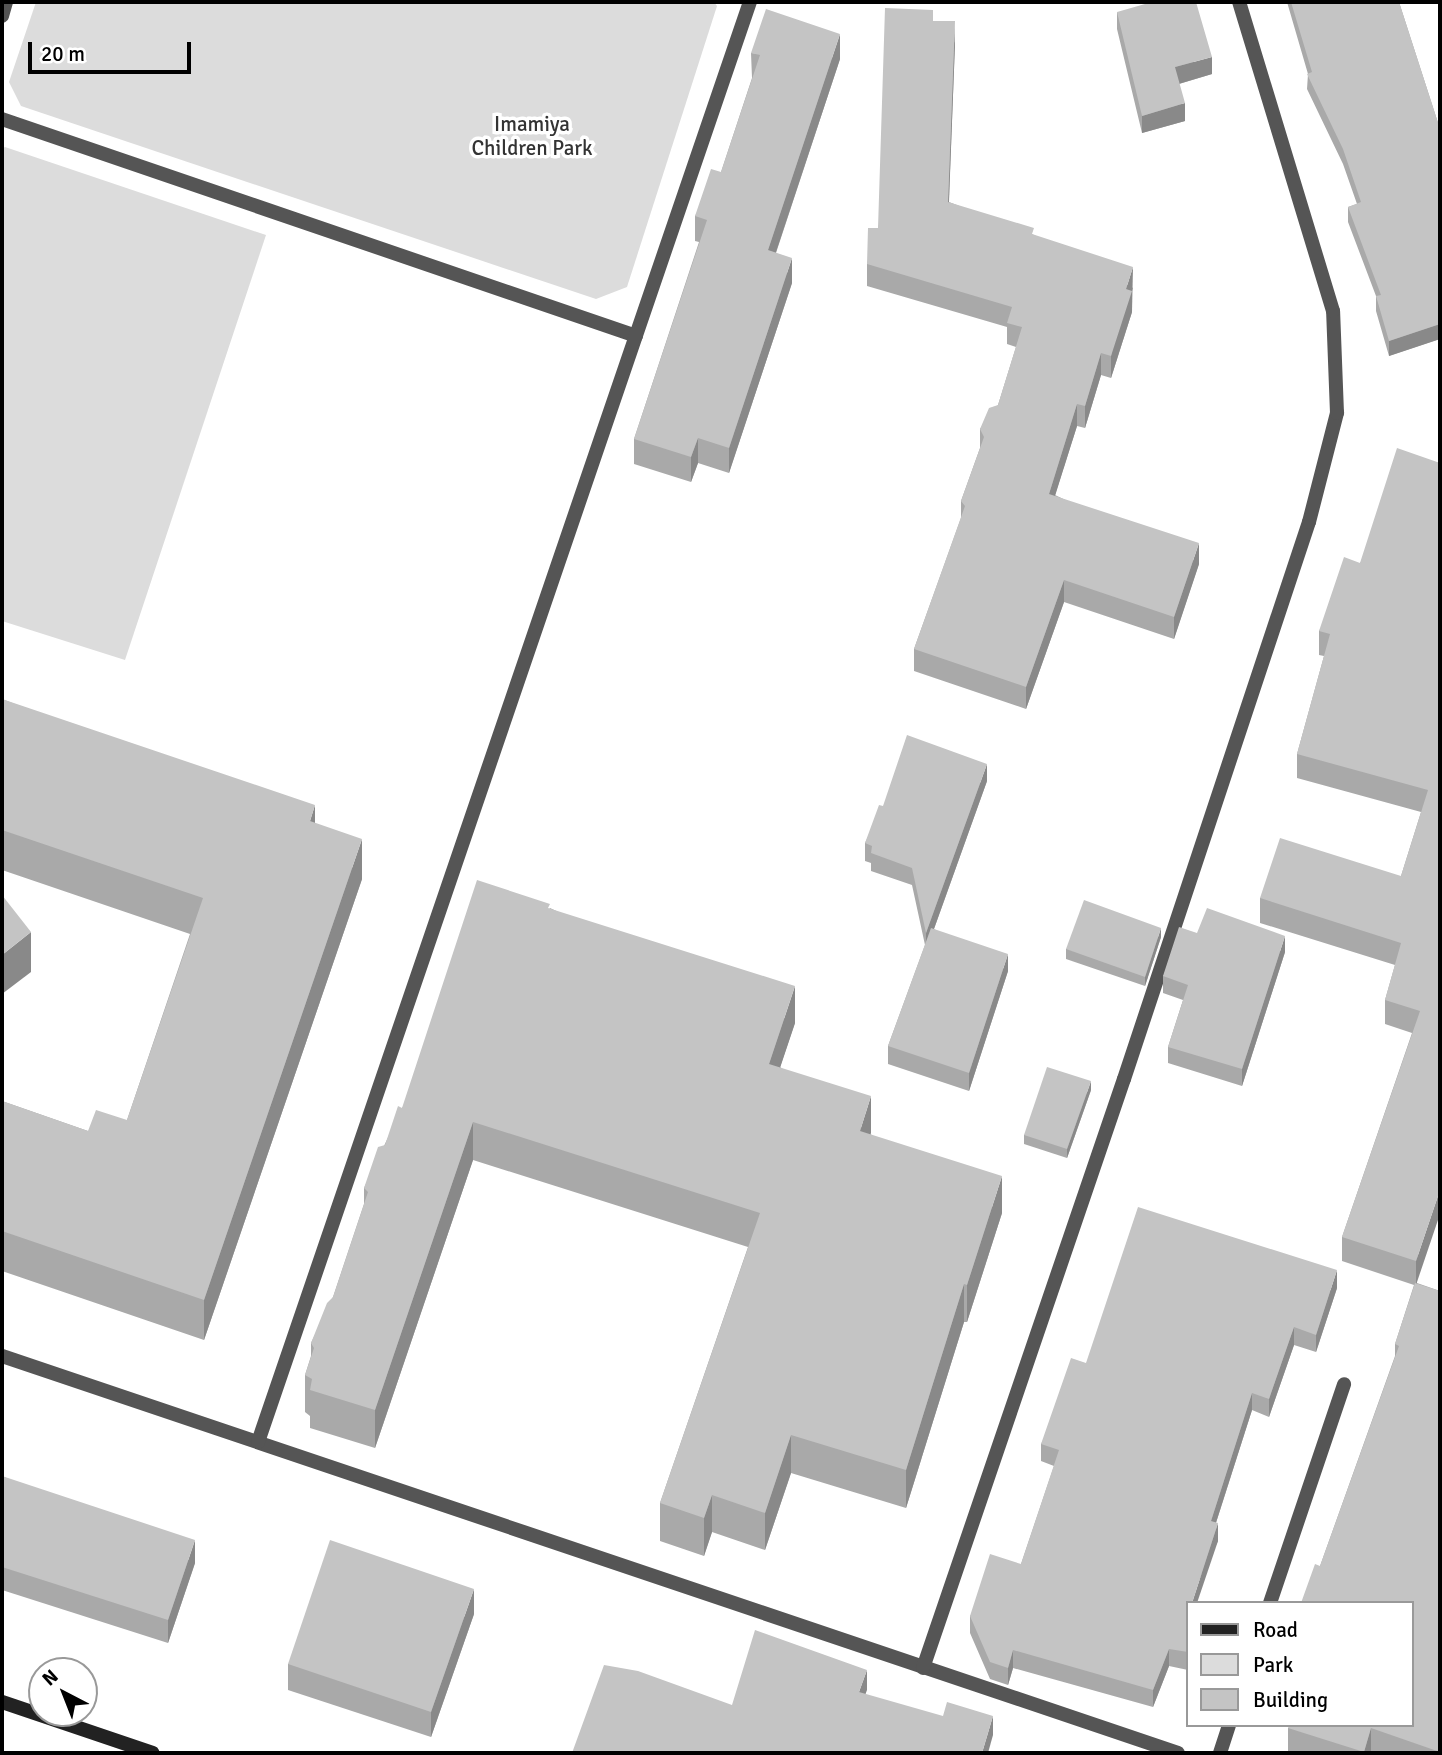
<!DOCTYPE html>
<style>
body{margin:0}
#map{position:relative;width:1442px;height:1755px;overflow:hidden;background:#fff;font-family:Signika,sans-serif}
div>[style]{position:absolute}
.green>*{inset:0;background:#dcdcdc}
.minor>*{height:14px;margin:-7px;padding:0 7px;transform-origin:7px;border-radius:7px;background:#555}
.secondary>*{height:14px;margin:-7px;padding:0 7px;transform-origin:7px;border-radius:7px;background:#222}
.wall>*{inset:0;background:#a9a9a9}
.shaded-wall>*{inset:0;background:#898989}
.building>*{inset:0;background:#c4c4c4}
span{translate:-50% -50%;white-space:nowrap;text-align:center;line-height:1.15;-webkit-text-stroke:7px #fff;paint-order:stroke}
.park-label{font-size:21px;color:#333}
.frame{position:absolute;inset:0;border:4px solid #000;pointer-events:none}
.legend{position:absolute;left:1186px;top:1601px;width:228px;height:126px;box-sizing:border-box;background:#fff;border:2px solid #999;margin:0;padding:9px 12px;list-style:none;font-size:21px;color:#000}
.legend li{display:flex;align-items:center;gap:14px;height:35px}
.legend b{width:35px;border:2px solid #999}
.north{position:absolute;left:28px;top:1657px;width:70px;height:70px;box-sizing:border-box;background:#fff;border:2px solid #999;border-radius:50%;rotate:318deg;font-size:19px;font-weight:700;line-height:28px;text-align:center;color:#000}
.north::after{content:'';display:block;margin:auto;width:24px;height:32px;background:#000;clip-path:polygon(50% 0,100% 100%,50% 72%,0 100%)}
.scale{position:absolute;left:28px;top:42px;width:163px;height:32px;box-sizing:border-box;border:4px solid #000;border-top:0;padding-left:9px;font-size:21px;line-height:24px;white-space:nowrap;color:#000;-webkit-text-stroke:5px #fff;paint-order:stroke}
</style>
<div id="map">
<div class="green">
<i style="clip-path:polygon(36px 2px,714px 2px,717px 6px,627px 287px,596px 299px,21px 106px,9px 82px)"></i>
<i style="clip-path:polygon(5px 147px,266px 235px,125px 660px,2px 621px,2px 149px)"></i>
</div>
<div class="minor">
<i style="left:2px;top:16px;width:15px;rotate:-74deg"></i>
<i style="left:2px;top:119px;width:670px;rotate:18.89deg"></i>
<i style="left:2px;top:1356px;width:1241px;rotate:18.65deg"></i>
<i style="left:258px;top:1442px;width:1522px;rotate:-71.14deg"></i>
<i style="left:1270px;top:1603px;width:231px;rotate:-71.3deg"></i>
<i style="left:923px;top:1668px;width:622px;rotate:-71.16deg"></i>
<i style="left:1124px;top:1079px;width:587px;rotate:-71.63deg"></i>
<i style="left:1309px;top:522px;width:113px;rotate:-75.6deg"></i>
<i style="left:1337px;top:413px;width:102px;rotate:-92.2deg"></i>
<i style="left:1333px;top:311px;width:323px;rotate:-106.9deg"></i>
<i style="left:1220px;top:1753px;width:29px;rotate:-72deg"></i>
</div>
<div class="secondary">
<i style="left:2px;top:1702px;width:159px;rotate:18.7deg"></i>
</div>
<div class="wall">
<i style="clip-path:polygon(1287px 2px,1399px 2px,1440px 129px,1440px 339px,1389px 356px,1376px 311px,1376px 296px,1348px 222px,1348px 207px,1357px 204px,1343px 164px,1307px 89px,1308px 74px)"></i>
<i style="clip-path:polygon(1117px 12px,1212px 74px,1179px 84px,1185px 121px,1142px 133px,1117px 29px)"></i>
<i style="clip-path:polygon(933px 21px,955px 43px,949px 202px,1034px 235px,1133px 288px,1132px 291px,1132px 312px,1111px 378px,1101px 375px,1085px 428px,1077px 426px,1055px 495px,1199px 564px,1174px 639px,1064px 602px,1026px 709px,914px 671px,914px 649px,961px 518px,961px 501px,980px 448px,980px 429px,998px 405px,1016px 347px,1007px 344px,1007px 327px,867px 286px,867px 264px,878px 228px)"></i>
<i style="clip-path:polygon(751px 53px,840px 59px,776px 253px,792px 283px,729px 473px,698px 463px,691px 482px,634px 464px,634px 439px,699px 242px,695px 241px,695px 216px,721px 172px,752px 78px)"></i>
<i style="clip-path:polygon(1440px 463px,1417px 1283px,1440px 1291px,1440px 1753px,1288px 1753px,1288px 1728px,1412px 1725px,1320px 1566px,1395px 1356px,1395px 1344px,1414px 1285px,1342px 1261px,1342px 1237px,1412px 1033px,1385px 1024px,1385px 1000px,1395px 965px,1260px 923px,1260px 898px,1401px 876px,1421px 812px,1297px 778px,1297px 754px,1324px 656px,1319px 655px,1319px 631px,1360px 563px)"></i>
<i style="clip-path:polygon(2px 699px,315px 823px,362px 879px,204px 1340px,2px 1271px,2px 1101px,88px 1131px,127px 1120px,190px 934px,2px 870px)"></i>
<i style="clip-path:polygon(987px 781px,934px 929px,1008px 971px,969px 1091px,888px 1064px,888px 1046px,925px 945px,912px 885px,871px 871px,871px 863px,865px 861px,865px 843px,883px 806px)"></i>
<i style="clip-path:polygon(550px 908px,795px 1023px,780px 1067px,870px 1134px,1002px 1213px,967px 1322px,964px 1322px,906px 1508px,791px 1473px,765px 1550px,712px 1532px,704px 1556px,660px 1541px,660px 1503px,748px 1247px,473px 1160px,375px 1448px,310px 1428px,310px 1416px,305px 1412px,305px 1375px,311px 1356px,311px 1343px,333px 1297px,364px 1204px,364px 1188px,402px 1108px)"></i>
<i style="clip-path:polygon(1197px 933px,1285px 952px,1242px 1086px,1168px 1063px,1168px 1047px,1183px 1000px,1163px 993px,1163px 976px)"></i>
<i style="clip-path:polygon(1161px 937px,1145px 986px,1066px 959px,1066px 949px)"></i>
<i style="clip-path:polygon(1091px 1090px,1067px 1158px,1024px 1144px,1024px 1135px)"></i>
<i style="clip-path:polygon(1337px 1288px,1316px 1352px,1294px 1345px,1269px 1417px,1252px 1410px,1216px 1523px,1218px 1541px,1188px 1603px,1188px 1670px,1169px 1666px,1153px 1707px,1013px 1668px,1008px 1685px,990px 1679px,970px 1633px,970px 1616px,1021px 1564px,1054px 1466px,1041px 1461px,1041px 1444px,1086px 1363px)"></i>
<i style="clip-path:polygon(2px 1476px,195px 1563px,168px 1643px,2px 1590px)"></i>
<i style="clip-path:polygon(474px 1614px,431px 1737px,288px 1690px,288px 1664px)"></i>
</div>
<div class="shaded-wall">
<i style="clip-path:polygon(955px 21px,955px 43px,948px 224px,948px 202px)"></i>
<i style="clip-path:polygon(840px 34px,840px 59px,768px 276px,768px 250px)"></i>
<i style="clip-path:polygon(1212px 57px,1212px 74px,1175px 85px,1175px 67px)"></i>
<i style="clip-path:polygon(1185px 103px,1185px 121px,1142px 133px,1142px 116px)"></i>
<i style="clip-path:polygon(792px 258px,792px 283px,729px 473px,729px 448px)"></i>
<i style="clip-path:polygon(1133px 267px,1132px 312px,1111px 378px,1111px 356px,1126px 289px)"></i>
<i style="clip-path:polygon(1440px 324px,1440px 339px,1389px 356px,1389px 341px)"></i>
<i style="clip-path:polygon(1101px 353px,1101px 375px,1085px 428px,1085px 406px)"></i>
<i style="clip-path:polygon(1077px 404px,1077px 426px,1049px 515px,1049px 494px)"></i>
<i style="clip-path:polygon(698px 438px,698px 463px,691px 482px,691px 457px)"></i>
<i style="clip-path:polygon(1199px 543px,1199px 564px,1174px 639px,1174px 617px)"></i>
<i style="clip-path:polygon(1064px 580px,1064px 602px,1026px 709px,1026px 687px)"></i>
<i style="clip-path:polygon(987px 764px,987px 781px,926px 951px,926px 933px)"></i>
<i style="clip-path:polygon(315px 805px,315px 845px,310px 821px)"></i>
<i style="clip-path:polygon(362px 839px,362px 879px,204px 1340px,204px 1300px)"></i>
<i style="clip-path:polygon(1161px 928px,1161px 937px,1145px 986px,1145px 977px)"></i>
<i style="clip-path:polygon(31px 932px,31px 972px,2px 994px,2px 955px)"></i>
<i style="clip-path:polygon(1285px 936px,1285px 952px,1242px 1086px,1242px 1069px)"></i>
<i style="clip-path:polygon(1008px 954px,1008px 971px,969px 1091px,969px 1073px)"></i>
<i style="clip-path:polygon(795px 986px,795px 1023px,769px 1101px,769px 1064px)"></i>
<i style="clip-path:polygon(1091px 1081px,1091px 1090px,1067px 1158px,1067px 1149px)"></i>
<i style="clip-path:polygon(871px 1096px,871px 1133px,860px 1168px,860px 1131px)"></i>
<i style="clip-path:polygon(473px 1122px,473px 1160px,375px 1448px,375px 1410px)"></i>
<i style="clip-path:polygon(1002px 1176px,1002px 1213px,967px 1322px,967px 1285px)"></i>
<i style="clip-path:polygon(1440px 1190px,1440px 1214px,1416px 1285px,1416px 1261px)"></i>
<i style="clip-path:polygon(1337px 1270px,1337px 1288px,1316px 1352px,1316px 1335px)"></i>
<i style="clip-path:polygon(964px 1284px,964px 1322px,906px 1508px,906px 1470px)"></i>
<i style="clip-path:polygon(1294px 1327px,1294px 1345px,1269px 1417px,1269px 1399px)"></i>
<i style="clip-path:polygon(1252px 1393px,1252px 1410px,1211px 1538px,1211px 1521px)"></i>
<i style="clip-path:polygon(791px 1435px,791px 1473px,765px 1550px,765px 1513px)"></i>
<i style="clip-path:polygon(712px 1495px,712px 1532px,704px 1556px,704px 1518px)"></i>
<i style="clip-path:polygon(1218px 1523px,1218px 1541px,1197px 1603px,1192px 1603px)"></i>
<i style="clip-path:polygon(195px 1540px,195px 1563px,168px 1643px,168px 1620px)"></i>
<i style="clip-path:polygon(474px 1589px,474px 1614px,431px 1737px,431px 1712px)"></i>
<i style="clip-path:polygon(1169px 1649px,1169px 1666px,1153px 1707px,1153px 1690px)"></i>
<i style="clip-path:polygon(1013px 1650px,1013px 1668px,1008px 1685px,1008px 1668px)"></i>
<i style="clip-path:polygon(867px 1670px,867px 1690px,859px 1712px,859px 1692px)"></i>
<i style="clip-path:polygon(993px 1716px,993px 1735px,988px 1753px,982px 1753px)"></i>
<i style="clip-path:polygon(1371px 1728px,1371px 1753px,1364px 1753px,1364px 1752px)"></i>
</div>
<div class="building">
<i style="clip-path:polygon(1152px 2px,1196px 2px,1212px 57px,1175px 67px,1185px 103px,1142px 116px,1117px 12px)"></i>
<i style="clip-path:polygon(1291px 2px,1399px 2px,1440px 129px,1440px 324px,1389px 341px,1376px 296px,1381px 295px,1348px 207px,1361px 202px,1343px 149px,1307px 74px,1312px 72px)"></i>
<i style="clip-path:polygon(885px 8px,933px 10px,933px 21px,955px 21px,948px 202px,1034px 228px,1032px 234px,1133px 267px,1126px 289px,1132px 291px,1111px 356px,1101px 353px,1085px 406px,1077px 404px,1049px 494px,1199px 543px,1174px 617px,1064px 580px,1026px 687px,914px 649px,965px 506px,961px 501px,984px 437px,980px 429px,989px 408px,998px 405px,1022px 327px,1007px 323px,1012px 307px,867px 264px,868px 228px,878px 228px)"></i>
<i style="clip-path:polygon(766px 9px,840px 34px,768px 250px,792px 258px,729px 448px,698px 438px,691px 457px,634px 439px,707px 220px,695px 216px,711px 169px,721px 172px,760px 55px,751px 53px)"></i>
<i style="clip-path:polygon(1397px 448px,1440px 463px,1440px 1190px,1416px 1261px,1342px 1237px,1420px 1011px,1385px 1000px,1401px 943px,1260px 898px,1280px 838px,1401px 876px,1428px 790px,1297px 754px,1330px 634px,1319px 631px,1344px 557px,1360px 563px)"></i>
<i style="clip-path:polygon(2px 699px,315px 805px,310px 821px,362px 839px,204px 1300px,2px 1231px,2px 1101px,88px 1131px,96px 1110px,127px 1120px,203px 898px,2px 830px)"></i>
<i style="clip-path:polygon(907px 735px,987px 764px,926px 933px,912px 868px,871px 853px,872px 846px,865px 843px,879px 805px,883px 806px)"></i>
<i style="clip-path:polygon(477px 880px,550px 904px,548px 908px,795px 986px,769px 1064px,871px 1096px,860px 1131px,1002px 1176px,967px 1285px,964px 1284px,906px 1470px,791px 1435px,765px 1513px,712px 1495px,704px 1518px,660px 1503px,760px 1213px,473px 1122px,375px 1410px,310px 1390px,312px 1379px,305px 1375px,314px 1348px,311px 1343px,327px 1303px,333px 1297px,368px 1192px,364px 1188px,378px 1147px,385px 1145px,398px 1106px,402px 1108px)"></i>
<i style="clip-path:polygon(2px 895px,31px 932px,2px 955px)"></i>
<i style="clip-path:polygon(1084px 900px,1161px 928px,1145px 977px,1066px 949px)"></i>
<i style="clip-path:polygon(1207px 908px,1285px 936px,1242px 1069px,1168px 1047px,1188px 985px,1163px 976px,1179px 927px,1197px 933px)"></i>
<i style="clip-path:polygon(931px 928px,1008px 954px,969px 1073px,888px 1046px)"></i>
<i style="clip-path:polygon(1047px 1067px,1091px 1081px,1067px 1149px,1024px 1135px)"></i>
<i style="clip-path:polygon(1138px 1207px,1337px 1270px,1316px 1335px,1294px 1327px,1269px 1399px,1252px 1393px,1211px 1521px,1218px 1523px,1192px 1603px,1188px 1603px,1188px 1652px,1169px 1649px,1153px 1690px,1013px 1650px,1008px 1668px,990px 1662px,970px 1616px,990px 1554px,1021px 1564px,1059px 1450px,1041px 1444px,1071px 1358px,1086px 1363px)"></i>
<i style="clip-path:polygon(1415px 1283px,1440px 1291px,1440px 1752px,1371px 1728px,1364px 1752px,1288px 1728px,1289px 1725px,1412px 1725px,1412px 1603px,1301px 1603px,1315px 1564px,1320px 1566px,1399px 1346px,1395px 1344px)"></i>
<i style="clip-path:polygon(2px 1476px,195px 1540px,168px 1620px,2px 1567px)"></i>
<i style="clip-path:polygon(330px 1540px,474px 1589px,431px 1712px,288px 1664px)"></i>
<i style="clip-path:polygon(755px 1630px,867px 1670px,859px 1692px,943px 1716px,947px 1702px,993px 1716px,982px 1753px,572px 1753px,604px 1665px,638px 1671px,732px 1705px)"></i>
</div>
<div class="park-label">
<span style="left:532px;top:136px">Imamiya<br>Children Park</span>
</div>
<div class="frame"></div>
<ul class="legend">
<li><b style="height:9px;background:#222"></b>Road</li>
<li><b style="height:19px;background:#dcdcdc"></b>Park</li>
<li><b style="height:19px;background:#c4c4c4"></b>Building</li>
</ul>
<div class="north">N</div>
<div class="scale">20 m</div>
</div>
